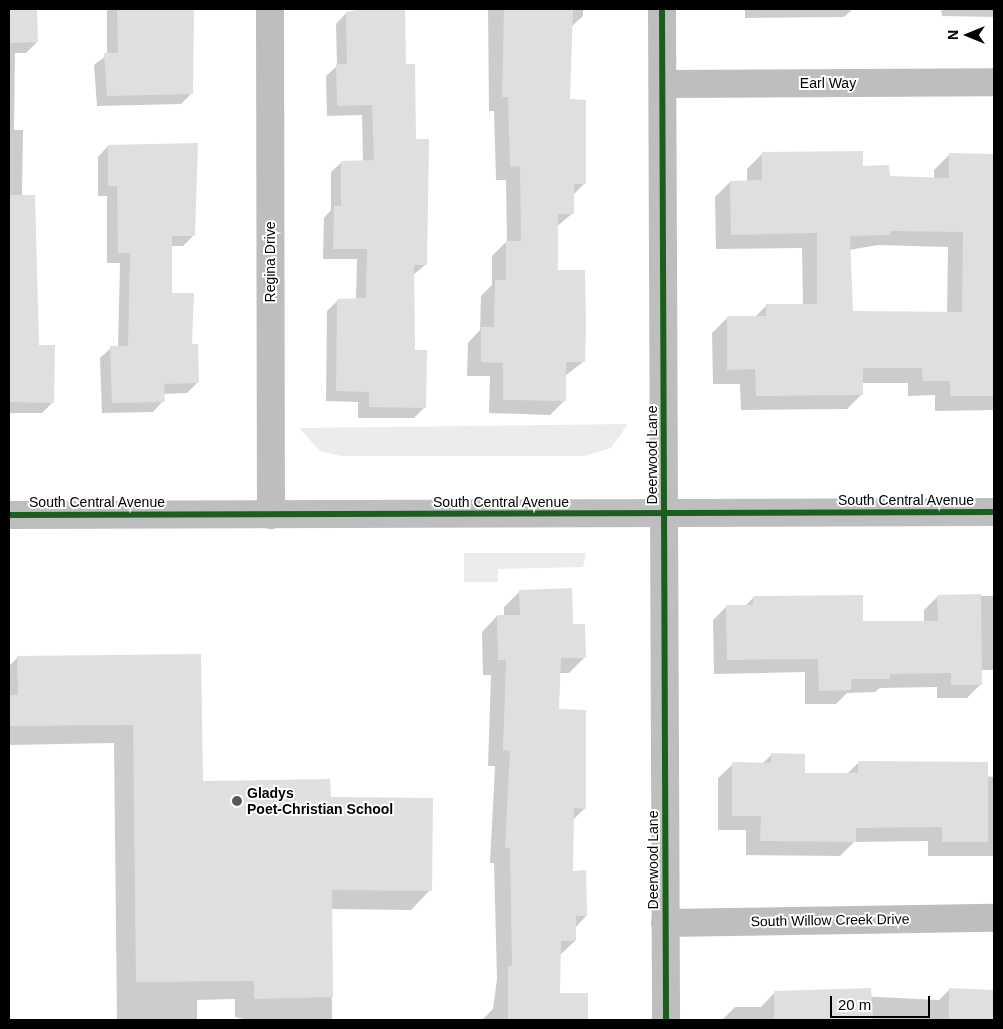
<!DOCTYPE html>
<style>
body{margin:0}
#map{position:relative;width:1003px;height:1029px;overflow:hidden;background:#fff;font-family:Helvetica,sans-serif}
div>[style]{position:absolute}
.green>*{inset:0;background:#ececec}
.shadow>*{inset:0;background:#0003}
.building>*{inset:0;background:#dfdfdf}
.minor>*{height:28px;margin:-14px;padding:0 14px;transform-origin:14px;border-radius:14px;background:#bebebe}
.tertiary>*{height:28px;margin:-14px;padding:0 14px;transform-origin:14px;border-radius:14px;background:#bebebe}
.cycleway>*{height:6px;margin:-3px;padding:0 3px;transform-origin:3px;border-radius:3px;background:#1b5e20}
.dots>*{width:14px;height:14px;translate:-50% -50%;box-sizing:border-box;border:2px solid #fff;border-radius:50%}
span{translate:-50% -50%;white-space:nowrap;text-align:center;line-height:1.15;-webkit-text-stroke:4px #fff;paint-order:stroke}
.street-label{font-size:14px;color:#000}
.poi-label{font-size:14px;color:#000;font-weight:700}
.left{translate:0 -50%;text-align:left}
.frame{position:absolute;inset:0;border:10px solid #000;pointer-events:none}
.north{position:absolute;left:943px;top:10px;width:50px;height:50px;-webkit-text-stroke:4px #fff;paint-order:stroke;rotate:270deg;font-size:14px;font-weight:700;line-height:20px;text-align:center;color:#000}
.north::after{content:'';display:block;margin:auto;width:18px;height:22px;background:#000;clip-path:polygon(50% 0,100% 100%,50% 72%,0 100%)}
.scale{position:absolute;left:830px;top:996px;width:100px;height:22px;box-sizing:border-box;border:2px solid #000;border-top:0;padding-left:6px;font-size:15px;line-height:18px;white-space:nowrap;color:#000;-webkit-text-stroke:4px #fff;paint-order:stroke}
</style>
<div id="map">
<div class="green">
<i style="clip-path:polygon(628px 424px,611px 448px,584px 456px,341px 456px,320px 451px,299px 428px)"></i>
<i style="clip-path:polygon(464px 553px,586px 553px,583px 567px,498px 569px,498px 582px,464px 582px)"></i>
</div>
<div class="shadow">
<i style="clip-path:polygon(9px 9px,36px 9px,37px 42px,26px 53px,15px 53px,14px 130px,23px 130px,22px 196px,38px 346px,53px 402px,42px 413px,9px 413px)"></i>
<i style="clip-path:polygon(107px 9px,193px 9px,192px 93px,181px 104px,97px 106px,94px 65px,107px 55px)"></i>
<i style="clip-path:polygon(488px 9px,583px 9px,583px 16px,571px 27px,569px 100px,585px 183px,573px 195px,573px 213px,556px 227px,556px 271px,583px 362px,565px 376px,565px 400px,550px 415px,489px 413px,490px 376px,467px 376px,468px 343px,480px 330px,481px 296px,492px 285px,492px 256px,507px 241px,506px 180px,496px 180px,494px 111px,489px 111px)"></i>
<i style="clip-path:polygon(745px 9px,853px 9px,844px 17px,745px 18px)"></i>
<i style="clip-path:polygon(941px 9px,994px 9px,994px 17px,942px 16px)"></i>
<i style="clip-path:polygon(346px 13px,405px 65px,425px 265px,413px 275px,414px 351px,425px 407px,414px 418px,358px 418px,358px 402px,326px 401px,327px 311px,338px 300px,356px 300px,357px 259px,323px 259px,324px 218px,331px 210px,331px 172px,342px 162px,363px 162px,362px 115px,327px 116px,326px 76px,337px 66px,336px 24px)"></i>
<i style="clip-path:polygon(108px 146px,194px 235px,183px 246px,170px 246px,170px 294px,191px 346px,198px 382px,187px 393px,163px 394px,163px 401px,153px 412px,102px 413px,100px 358px,111px 348px,118px 347px,120px 263px,107px 263px,107px 196px,98px 196px,98px 157px)"></i>
<i style="clip-path:polygon(evenodd,762px 154px,862px 167px,888px 177px,934px 178px,934px 170px,950px 154px,994px 154px,994px 410px,935px 411px,935px 395px,908px 396px,908px 383px,862px 383px,862px 394px,847px 409px,741px 410px,740px 384px,713px 384px,712px 333px,727px 318px,755px 317px,767px 305px,803px 305px,802px 248px,716px 249px,715px 197px,730px 182px,747px 182px,747px 169px,762px 154px,878px 245px,948px 247px,947px 313px,852px 312px,849px 250px,878px 245px)"></i>
<i style="clip-path:polygon(520px 591px,572px 625px,585px 657px,569px 673px,559px 673px,558px 710px,585px 808px,572px 821px,572px 872px,586px 916px,575px 928px,575px 941px,560px 955px,559px 994px,587px 995px,587px 1020px,482px 1020px,493px 1009px,497px 979px,494px 863px,490px 863px,495px 766px,488px 766px,491px 675px,483px 675px,482px 632px,497px 616px,504px 616px,504px 607px)"></i>
<i style="clip-path:polygon(938px 596px,994px 596px,994px 670px,981px 670px,981px 684px,967px 698px,937px 698px,937px 687px,880px 688px,875px 692px,847px 693px,836px 704px,805px 704px,805px 672px,714px 674px,713px 620px,727px 606px,745px 606px,753px 598px,862px 623px,924px 623px,924px 610px)"></i>
<i style="clip-path:polygon(200px 655px,201px 783px,329px 798px,430px 890px,411px 910px,331px 909px,332px 1020px,248px 1020px,235px 1017px,235px 999px,197px 1000px,197px 1020px,117px 1020px,114px 743px,9px 745px,9px 666px,17px 658px)"></i>
<i style="clip-path:polygon(772px 754px,803px 775px,847px 774px,859px 762px,994px 777px,994px 856px,928px 856px,928px 841px,854px 842px,840px 856px,746px 855px,746px 830px,718px 830px,718px 778px,733px 764px,762px 764px)"></i>
<i style="clip-path:polygon(949px 990px,994px 991px,994px 1020px,722px 1020px,735px 1007px,761px 1007px,775px 992px,939px 1000px)"></i>
</div>
<div class="building">
<i style="clip-path:polygon(9px 9px,37px 9px,38px 42px,9px 43px)"></i>
<i style="clip-path:polygon(117px 9px,194px 9px,193px 94px,107px 96px,104px 53px,118px 53px)"></i>
<i style="clip-path:polygon(362px 9px,405px 9px,406px 64px,415px 64px,416px 139px,429px 139px,427px 265px,414px 265px,415px 350px,427px 350px,426px 408px,369px 407px,369px 392px,336px 391px,337px 299px,366px 298px,367px 249px,333px 249px,334px 206px,341px 206px,341px 161px,374px 160px,372px 105px,337px 106px,336px 64px,347px 64px,346px 12px)"></i>
<i style="clip-path:polygon(504px 9px,573px 9px,570px 99px,586px 100px,586px 184px,574px 184px,574px 214px,558px 214px,558px 270px,585px 270px,586px 329px,585px 362px,566px 362px,566px 401px,503px 400px,503px 363px,481px 362px,481px 327px,494px 327px,495px 280px,506px 280px,506px 241px,521px 241px,520px 166px,510px 167px,508px 97px,502px 97px)"></i>
<i style="clip-path:polygon(198px 143px,195px 236px,172px 236px,172px 293px,194px 293px,192px 344px,198px 344px,199px 383px,164px 384px,165px 402px,112px 403px,110px 346px,128px 346px,130px 253px,118px 253px,117px 186px,108px 186px,108px 145px)"></i>
<i style="clip-path:polygon(evenodd,863px 151px,863px 166px,889px 165px,890px 176px,949px 178px,949px 153px,994px 154px,994px 396px,950px 396px,950px 381px,923px 381px,922px 368px,863px 368px,863px 395px,756px 396px,755px 369px,727px 370px,727px 316px,766px 316px,766px 304px,817px 304px,817px 233px,731px 235px,730px 181px,762px 180px,762px 152px,863px 151px,890px 231px,963px 232px,962px 312px,853px 311px,850px 236px,890px 235px,890px 231px)"></i>
<i style="clip-path:polygon(9px 195px,35px 195px,39px 345px,55px 345px,54px 403px,10px 402px)"></i>
<i style="clip-path:polygon(572px 588px,573px 624px,585px 624px,586px 658px,561px 658px,559px 709px,586px 710px,586px 809px,574px 808px,573px 871px,586px 870px,587px 916px,576px 916px,576px 941px,561px 941px,560px 993px,588px 993px,588px 1020px,508px 1020px,508px 966px,512px 966px,510px 848px,505px 848px,510px 751px,503px 750px,506px 660px,498px 660px,497px 615px,520px 615px,519px 590px)"></i>
<i style="clip-path:polygon(981px 594px,982px 685px,951px 685px,951px 673px,890px 674px,890px 679px,851px 679px,851px 690px,819px 691px,818px 659px,727px 660px,726px 605px,753px 605px,753px 596px,863px 595px,863px 621px,938px 621px,937px 595px)"></i>
<i style="clip-path:polygon(201px 654px,203px 781px,330px 779px,331px 797px,433px 798px,432px 891px,332px 890px,333px 997px,254px 999px,254px 981px,136px 982px,133px 725px,9px 726px,9px 695px,18px 695px,17px 656px)"></i>
<i style="clip-path:polygon(771px 753px,805px 754px,805px 773px,858px 773px,858px 761px,988px 762px,988px 842px,942px 842px,942px 827px,856px 828px,856px 842px,760px 841px,761px 816px,732px 816px,732px 762px,771px 763px)"></i>
<i style="clip-path:polygon(871px 988px,873px 1020px,774px 1020px,774px 991px)"></i>
<i style="clip-path:polygon(949px 988px,994px 990px,994px 1020px,949px 1020px)"></i>
</div>
<div class="minor">
<i style="left:270px;top:9px;width:506px;rotate:89.89deg"></i>
<i style="left:662px;top:9px;width:1011px;rotate:89.77deg"></i>
<i style="left:663px;top:84px;width:331px;rotate:-0.3deg"></i>
<i style="left:665px;top:923px;width:329px;rotate:-0.9deg"></i>
</div>
<div class="tertiary">
<i style="left:9px;top:515px;width:985px;rotate:-0.17deg"></i>
</div>
<div class="cycleway">
<i style="left:662px;top:9px;width:1011px;rotate:89.77deg"></i>
<i style="left:9px;top:515px;width:985px;rotate:-0.17deg"></i>
</div>
<div class="dots">
<i style="left:237px;top:801px;background:#595959"></i>
</div>
<div class="street-label">
<span style="left:828px;top:83px">Earl Way</span>
<span style="left:270px;top:262px;rotate:-90deg">Regina Drive</span>
<span style="left:652px;top:455px;rotate:-90deg">Deerwood Lane</span>
<span style="left:906px;top:500px">South Central Avenue</span>
<span style="left:97px;top:502px">South Central Avenue</span>
<span style="left:501px;top:502px">South Central Avenue</span>
<span style="left:653px;top:860px;rotate:-90deg">Deerwood Lane</span>
<span style="left:830px;top:920px;rotate:-1deg">South Willow Creek Drive</span>
</div>
<div class="poi-label">
<span class="left" style="left:247px;top:801px">Gladys<br>Poet-Christian School</span>
</div>
<div class="frame"></div>
<div class="north">N</div>
<div class="scale">20 m</div>
</div>
